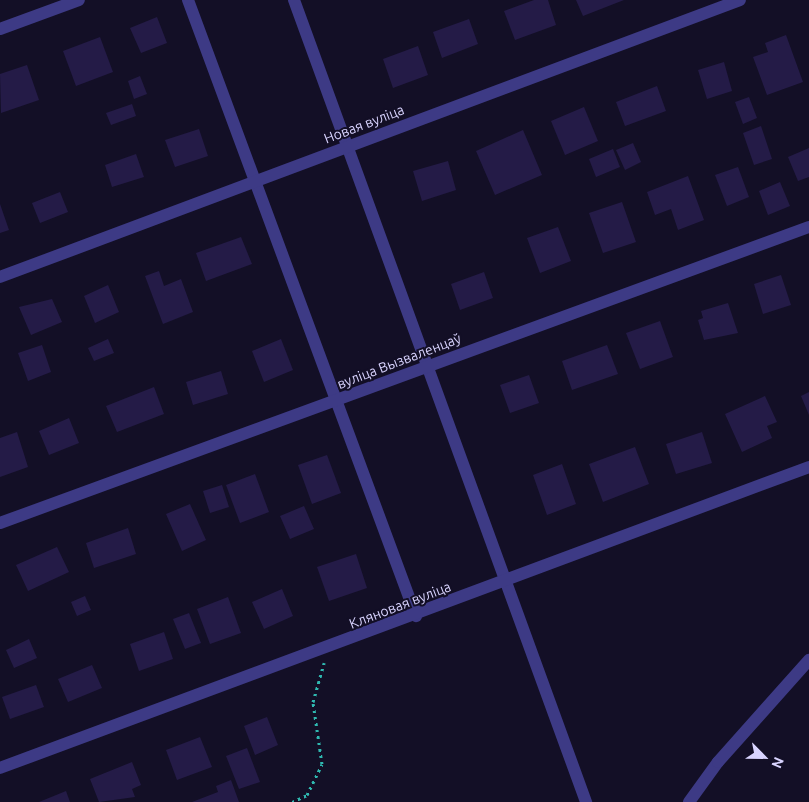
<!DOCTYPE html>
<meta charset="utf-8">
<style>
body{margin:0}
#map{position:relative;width:809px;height:802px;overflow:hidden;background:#130f26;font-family:Ubuntu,sans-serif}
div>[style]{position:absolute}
.building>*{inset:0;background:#241b47}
.path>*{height:3px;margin-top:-1.5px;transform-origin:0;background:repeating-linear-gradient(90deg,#2fb8b0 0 2.5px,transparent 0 6.5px)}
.minor>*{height:12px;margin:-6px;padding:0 6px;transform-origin:6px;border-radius:6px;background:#3d3a85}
span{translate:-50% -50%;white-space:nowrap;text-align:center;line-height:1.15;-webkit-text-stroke:4px #130f26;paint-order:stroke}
.street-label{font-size:14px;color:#d9d4ff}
.north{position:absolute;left:739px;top:732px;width:50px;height:50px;-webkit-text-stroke:4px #130f26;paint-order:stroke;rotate:113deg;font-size:14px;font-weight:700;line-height:20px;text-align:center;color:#d9d4ff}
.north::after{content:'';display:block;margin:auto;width:18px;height:22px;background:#d9d4ff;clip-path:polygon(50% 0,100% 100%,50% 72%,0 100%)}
</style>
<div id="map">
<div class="building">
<i style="clip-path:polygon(534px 0,548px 0,556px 25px,515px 40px,504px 11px)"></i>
<i style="clip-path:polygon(576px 0,624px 0,583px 16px)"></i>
<i style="clip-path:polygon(157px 17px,167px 43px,141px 53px,130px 28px)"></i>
<i style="clip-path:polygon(469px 19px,478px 44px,442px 58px,433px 32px)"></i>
<i style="clip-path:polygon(786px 35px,803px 82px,767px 95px,753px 57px,768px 52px,765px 43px)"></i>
<i style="clip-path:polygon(100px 37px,113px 72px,76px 86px,63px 51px)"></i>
<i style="clip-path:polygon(418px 46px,428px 75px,393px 88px,383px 59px)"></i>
<i style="clip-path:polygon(724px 62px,732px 91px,707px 99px,698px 70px)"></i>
<i style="clip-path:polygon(27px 65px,39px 100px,1px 113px,0 74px)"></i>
<i style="clip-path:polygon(140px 76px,147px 94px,134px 99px,128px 81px)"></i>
<i style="clip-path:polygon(657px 86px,666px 111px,625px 126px,616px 102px)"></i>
<i style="clip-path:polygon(749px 97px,757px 118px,743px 124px,735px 102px)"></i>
<i style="clip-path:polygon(132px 104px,136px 116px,111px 125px,106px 113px)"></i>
<i style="clip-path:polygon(584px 107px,598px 141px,565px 155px,551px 121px)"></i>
<i style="clip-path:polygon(761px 126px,772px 159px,754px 165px,743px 133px)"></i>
<i style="clip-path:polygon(199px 129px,208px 156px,175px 167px,165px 140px)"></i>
<i style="clip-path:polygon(523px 130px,542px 175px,495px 195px,476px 151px)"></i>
<i style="clip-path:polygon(633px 143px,641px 162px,625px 170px,616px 150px)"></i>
<i style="clip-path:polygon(809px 148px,809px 177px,798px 181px,788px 157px)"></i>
<i style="clip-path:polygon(613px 149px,620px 167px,596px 177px,589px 159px)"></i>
<i style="clip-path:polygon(136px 154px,144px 177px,112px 187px,105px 165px)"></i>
<i style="clip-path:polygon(448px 161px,456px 190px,422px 201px,413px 171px)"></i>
<i style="clip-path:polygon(738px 167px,749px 197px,727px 206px,715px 175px)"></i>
<i style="clip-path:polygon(688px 176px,704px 220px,678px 230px,671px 209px,655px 215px,647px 192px)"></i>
<i style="clip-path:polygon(780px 182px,790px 206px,768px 215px,759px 191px)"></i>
<i style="clip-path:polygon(60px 192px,68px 212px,40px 223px,32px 203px)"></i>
<i style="clip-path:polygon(622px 202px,636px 242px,603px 253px,589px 213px)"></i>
<i style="clip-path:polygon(0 204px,9px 230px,0 233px)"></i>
<i style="clip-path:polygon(558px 227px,571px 261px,540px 273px,527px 238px)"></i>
<i style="clip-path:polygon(241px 237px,252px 264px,206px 281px,196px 253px)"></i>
<i style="clip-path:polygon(159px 271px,164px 286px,181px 279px,193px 312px,163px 324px,145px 276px)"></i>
<i style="clip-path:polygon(484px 272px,493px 298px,460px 310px,451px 284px)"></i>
<i style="clip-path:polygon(781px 275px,791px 305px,763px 314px,754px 284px)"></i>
<i style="clip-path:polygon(108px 285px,119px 312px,95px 323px,84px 296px)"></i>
<i style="clip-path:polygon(52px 299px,62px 322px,31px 335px,19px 307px)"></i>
<i style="clip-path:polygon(728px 303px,738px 333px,704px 340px,698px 320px,703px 318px,701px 311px)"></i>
<i style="clip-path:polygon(660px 321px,673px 357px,640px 369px,626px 333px)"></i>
<i style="clip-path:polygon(108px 339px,114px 353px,94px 361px,88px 348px)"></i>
<i style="clip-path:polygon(281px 339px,293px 370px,264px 382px,252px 351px)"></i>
<i style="clip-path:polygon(42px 345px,51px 372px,28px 381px,18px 353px)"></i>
<i style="clip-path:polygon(607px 345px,618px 374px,572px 390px,562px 361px)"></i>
<i style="clip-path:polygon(221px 371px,228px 394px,193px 405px,186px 382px)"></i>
<i style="clip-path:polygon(529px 375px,539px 403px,510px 413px,500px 385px)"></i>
<i style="clip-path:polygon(154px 387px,164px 414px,117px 432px,106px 406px)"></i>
<i style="clip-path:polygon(809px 392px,809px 415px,801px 396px)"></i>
<i style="clip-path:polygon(765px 396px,777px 422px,767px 426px,772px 438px,742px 452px,725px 414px)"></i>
<i style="clip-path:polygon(69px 418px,79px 443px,49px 455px,39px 431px)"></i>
<i style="clip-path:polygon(17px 432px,28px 467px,0 477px,0 438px)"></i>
<i style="clip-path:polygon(702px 432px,712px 463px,676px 474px,666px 444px)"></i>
<i style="clip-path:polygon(635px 447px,649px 484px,603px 502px,589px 464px)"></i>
<i style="clip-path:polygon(327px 455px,341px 493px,312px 504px,298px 465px)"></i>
<i style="clip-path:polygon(562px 464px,576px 504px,547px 515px,533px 475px)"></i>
<i style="clip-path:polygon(255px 474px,269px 512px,240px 523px,226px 485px)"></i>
<i style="clip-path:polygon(222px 485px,229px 507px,210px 513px,203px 491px)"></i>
<i style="clip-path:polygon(190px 504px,206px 540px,182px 551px,166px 514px)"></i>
<i style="clip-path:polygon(304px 506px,314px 529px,290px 539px,280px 516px)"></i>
<i style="clip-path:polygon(128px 528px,136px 554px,94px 568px,86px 543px)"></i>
<i style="clip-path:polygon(57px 547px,69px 572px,28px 591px,16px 565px)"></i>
<i style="clip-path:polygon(356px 554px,367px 588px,329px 601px,317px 567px)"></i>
<i style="clip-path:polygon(282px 589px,293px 616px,264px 629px,252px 602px)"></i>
<i style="clip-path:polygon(85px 596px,91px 610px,77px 616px,71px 602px)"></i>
<i style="clip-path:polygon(228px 597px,241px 633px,210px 644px,197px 609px)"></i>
<i style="clip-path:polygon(189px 613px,201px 643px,185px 649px,173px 619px)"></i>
<i style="clip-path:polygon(164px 632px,173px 659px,139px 671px,130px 644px)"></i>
<i style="clip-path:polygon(29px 639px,37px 658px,14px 668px,6px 650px)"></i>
<i style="clip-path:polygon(92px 665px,102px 688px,68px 702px,58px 679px)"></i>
<i style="clip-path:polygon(36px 685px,44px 707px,10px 719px,2px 697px)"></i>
<i style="clip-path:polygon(267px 717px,278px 745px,255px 755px,244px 726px)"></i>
<i style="clip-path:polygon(200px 737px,212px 767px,177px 780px,166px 750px)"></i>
<i style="clip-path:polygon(247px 748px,260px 782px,239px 789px,226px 756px)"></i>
<i style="clip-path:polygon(132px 762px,141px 785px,132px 789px,135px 797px,99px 802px,90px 779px)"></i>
<i style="clip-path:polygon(231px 780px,239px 802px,192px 802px,218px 792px,216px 786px)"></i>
<i style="clip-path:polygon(66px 791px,70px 802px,39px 802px)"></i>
</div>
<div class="path">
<i style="left:292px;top:802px;width:17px;rotate:-25deg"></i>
<i style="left:307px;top:795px;width:34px;rotate:-64deg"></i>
<i style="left:322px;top:764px;width:63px;rotate:-98.3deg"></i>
<i style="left:313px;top:702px;width:41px;rotate:-74.2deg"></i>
</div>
<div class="minor">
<i style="left:188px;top:0;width:657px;rotate:69.69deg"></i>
<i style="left:294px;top:0;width:854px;rotate:69.99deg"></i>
<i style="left:0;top:29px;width:84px;rotate:-20.2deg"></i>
<i style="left:0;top:277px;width:790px;rotate:-20.52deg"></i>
<i style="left:0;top:523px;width:861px;rotate:-20.1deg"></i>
<i style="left:0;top:768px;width:863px;rotate:-20.41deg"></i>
<i style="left:689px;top:802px;width:49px;rotate:-54.1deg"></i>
<i style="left:718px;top:762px;width:137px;rotate:-48.3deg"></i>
</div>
<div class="street-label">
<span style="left:364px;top:124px;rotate:-21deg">Новая вуліца</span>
<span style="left:399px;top:361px;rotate:-21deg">вуліца Вызваленцаў</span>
<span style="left:400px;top:605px;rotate:-21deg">Кляновая вуліца</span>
</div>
<div class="north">N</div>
</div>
